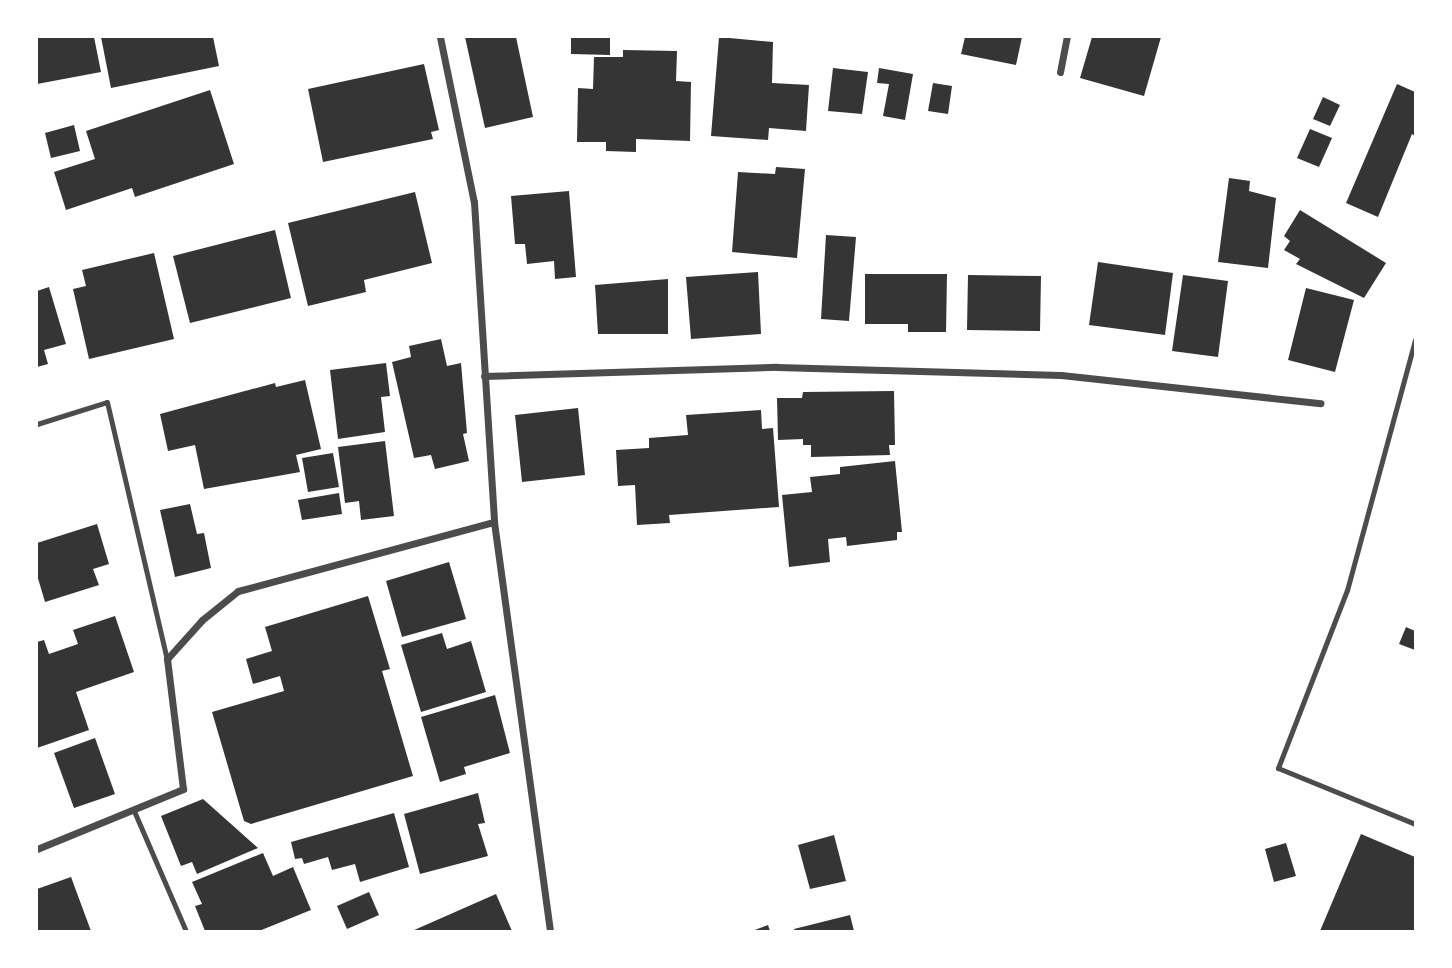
<!DOCTYPE html>
<style>
body{margin:0}
#map{position:relative;width:1452px;height:968px;overflow:hidden;background:#fff;font-family:"PT Serif",serif}
div>[style]{position:absolute}
.building>*{inset:0;background:#353535}
.service>*{height:5px;margin:-2.5px;padding:0 2.5px;transform-origin:2.5px;border-radius:2.5px;background:#4c4c4c}
.minor>*{height:7px;margin:-3.5px;padding:0 3.5px;transform-origin:3.5px;border-radius:3.5px;background:#4c4c4c}
span{translate:-50% -50%;white-space:nowrap;text-align:center;line-height:1.15;-webkit-text-stroke:5px #fff;paint-order:stroke}
.frame{position:absolute;inset:0;border:38px solid #fff;pointer-events:none}
</style>
<div id="map">
<div class="building">
<i style="clip-path:polygon(37px 37px,94px 37px,101px 72px,37px 84px)"></i>
<i style="clip-path:polygon(101px 37px,213px 37px,219px 66px,111px 88px)"></i>
<i style="clip-path:polygon(465px 37px,516px 37px,533px 117px,485px 128px)"></i>
<i style="clip-path:polygon(571px 37px,610px 37px,610px 55px,571px 54px)"></i>
<i style="clip-path:polygon(719px 37px,773px 42px,772px 83px,809px 85px,806px 131px,769px 128px,768px 140px,711px 136px)"></i>
<i style="clip-path:polygon(965px 37px,1022px 37px,1016px 65px,961px 54px)"></i>
<i style="clip-path:polygon(1092px 37px,1161px 37px,1144px 96px,1080px 78px)"></i>
<i style="clip-path:polygon(623px 50px,677px 51px,676px 81px,691px 82px,690px 141px,636px 139px,636px 152px,606px 151px,606px 142px,577px 142px,578px 88px,593px 89px,594px 57px,623px 57px)"></i>
<i style="clip-path:polygon(424px 64px,439px 130px,431px 132px,433px 139px,323px 162px,308px 89px)"></i>
<i style="clip-path:polygon(833px 68px,868px 72px,862px 114px,828px 111px)"></i>
<i style="clip-path:polygon(879px 68px,913px 74px,905px 120px,883px 116px,889px 84px,877px 83px)"></i>
<i style="clip-path:polygon(933px 83px,952px 86px,948px 114px,928px 111px)"></i>
<i style="clip-path:polygon(1397px 84px,1415px 92px,1415px 136px,1412px 134px,1378px 217px,1346px 203px)"></i>
<i style="clip-path:polygon(210px 90px,234px 164px,135px 197px,132px 188px,66px 210px,54px 172px,95px 159px,86px 131px)"></i>
<i style="clip-path:polygon(1323px 97px,1340px 105px,1330px 126px,1313px 119px)"></i>
<i style="clip-path:polygon(74px 125px,80px 151px,51px 158px,45px 133px)"></i>
<i style="clip-path:polygon(1310px 129px,1332px 138px,1319px 167px,1297px 158px)"></i>
<i style="clip-path:polygon(776px 167px,805px 169px,797px 258px,732px 252px,738px 172px,775px 174px)"></i>
<i style="clip-path:polygon(1229px 178px,1250px 181px,1249px 191px,1276px 198px,1268px 268px,1218px 262px)"></i>
<i style="clip-path:polygon(569px 191px,576px 277px,555px 279px,554px 261px,527px 264px,525px 244px,515px 244px,511px 196px)"></i>
<i style="clip-path:polygon(415px 192px,432px 263px,364px 280px,366px 292px,308px 306px,288px 223px)"></i>
<i style="clip-path:polygon(1300px 210px,1386px 263px,1364px 298px,1296px 264px,1300px 259px,1284px 250px,1290px 241px,1284px 236px)"></i>
<i style="clip-path:polygon(275px 230px,291px 298px,190px 323px,173px 256px)"></i>
<i style="clip-path:polygon(826px 235px,856px 237px,849px 321px,821px 319px)"></i>
<i style="clip-path:polygon(154px 253px,174px 339px,89px 359px,73px 289px,86px 286px,82px 270px)"></i>
<i style="clip-path:polygon(1098px 262px,1173px 273px,1165px 335px,1089px 325px)"></i>
<i style="clip-path:polygon(758px 272px,761px 334px,691px 339px,686px 277px)"></i>
<i style="clip-path:polygon(865px 274px,947px 274px,946px 332px,908px 332px,908px 324px,865px 324px)"></i>
<i style="clip-path:polygon(968px 275px,1041px 276px,1040px 331px,967px 330px)"></i>
<i style="clip-path:polygon(1183px 275px,1228px 281px,1218px 357px,1172px 351px)"></i>
<i style="clip-path:polygon(668px 279px,668px 334px,598px 334px,595px 285px)"></i>
<i style="clip-path:polygon(49px 287px,66px 344px,44px 350px,48px 364px,37px 367px,37px 291px)"></i>
<i style="clip-path:polygon(1306px 288px,1354px 300px,1335px 372px,1288px 360px)"></i>
<i style="clip-path:polygon(441px 339px,447px 366px,461px 363px,467px 433px,463px 434px,469px 461px,435px 469px,431px 455px,414px 458px,392px 362px,411px 357px,409px 346px)"></i>
<i style="clip-path:polygon(386px 363px,390px 396px,381px 397px,385px 432px,338px 439px,330px 370px)"></i>
<i style="clip-path:polygon(305px 380px,321px 449px,296px 455px,300px 472px,204px 489px,195px 445px,168px 451px,160px 414px,275px 383px,276px 387px)"></i>
<i style="clip-path:polygon(894px 391px,895px 445px,889px 445px,890px 455px,811px 457px,811px 445px,803px 445px,803px 439px,778px 440px,777px 398px,802px 398px,803px 392px)"></i>
<i style="clip-path:polygon(578px 408px,585px 475px,522px 482px,515px 415px)"></i>
<i style="clip-path:polygon(761px 410px,762px 429px,773px 428px,779px 507px,669px 515px,670px 523px,637px 525px,635px 485px,618px 486px,616px 450px,649px 448px,649px 438px,688px 435px,686px 415px)"></i>
<i style="clip-path:polygon(385px 441px,394px 516px,361px 520px,359px 501px,345px 503px,338px 447px)"></i>
<i style="clip-path:polygon(333px 453px,339px 487px,308px 492px,302px 458px)"></i>
<i style="clip-path:polygon(895px 461px,902px 532px,897px 532px,897px 540px,847px 546px,846px 537px,828px 539px,830px 562px,789px 567px,782px 495px,812px 492px,810px 477px,840px 474px,840px 467px)"></i>
<i style="clip-path:polygon(339px 493px,342px 514px,302px 520px,298px 500px)"></i>
<i style="clip-path:polygon(190px 504px,197px 534px,204px 533px,211px 568px,175px 577px,160px 510px)"></i>
<i style="clip-path:polygon(97px 524px,109px 564px,93px 569px,99px 585px,45px 602px,37px 575px,37px 543px)"></i>
<i style="clip-path:polygon(449px 562px,466px 619px,402px 637px,386px 581px)"></i>
<i style="clip-path:polygon(368px 596px,390px 669px,382px 671px,413px 776px,251px 824px,244px 821px,212px 712px,284px 691px,280px 676px,253px 684px,246px 659px,272px 651px,265px 627px)"></i>
<i style="clip-path:polygon(115px 616px,134px 672px,76px 692px,89px 730px,37px 748px,37px 642px,44px 640px,49px 654px,78px 644px,73px 630px)"></i>
<i style="clip-path:polygon(1406px 627px,1415px 631px,1415px 650px,1399px 644px)"></i>
<i style="clip-path:polygon(442px 633px,447px 649px,471px 641px,486px 692px,421px 712px,401px 645px)"></i>
<i style="clip-path:polygon(495px 695px,510px 753px,464px 767px,466px 774px,440px 782px,421px 717px)"></i>
<i style="clip-path:polygon(95px 738px,115px 794px,74px 808px,54px 753px)"></i>
<i style="clip-path:polygon(478px 793px,485px 823px,478px 824px,488px 856px,420px 874px,404px 814px)"></i>
<i style="clip-path:polygon(203px 799px,258px 848px,197px 874px,192px 862px,181px 866px,161px 816px)"></i>
<i style="clip-path:polygon(394px 813px,409px 867px,360px 882px,355px 864px,332px 870px,328px 857px,304px 864px,302px 858px,295px 859px,291px 842px)"></i>
<i style="clip-path:polygon(1361px 834px,1415px 857px,1415px 931px,1320px 931px)"></i>
<i style="clip-path:polygon(834px 835px,846px 881px,810px 889px,798px 845px)"></i>
<i style="clip-path:polygon(1286px 843px,1296px 876px,1274px 882px,1265px 849px)"></i>
<i style="clip-path:polygon(263px 853px,273px 876px,293px 867px,311px 910px,259px 931px,205px 931px,195px 906px,202px 904px,192px 882px)"></i>
<i style="clip-path:polygon(71px 877px,91px 931px,37px 931px,37px 889px)"></i>
<i style="clip-path:polygon(369px 892px,379px 915px,347px 929px,337px 906px)"></i>
<i style="clip-path:polygon(496px 894px,512px 931px,412px 931px)"></i>
<i style="clip-path:polygon(850px 915px,854px 931px,795px 931px,794px 929px)"></i>
<i style="clip-path:polygon(768px 925px,770px 931px,752px 931px)"></i>
</div>
<div class="service">
<i style="left:1415px;top:340px;width:259px;rotate:105.2deg"></i>
<i style="left:1347px;top:590px;width:191px;rotate:111.2deg"></i>
<i style="left:1278px;top:768px;width:148px;rotate:22.2deg"></i>
<i style="left:37px;top:424px;width:73px;rotate:-17.4deg"></i>
<i style="left:107px;top:402px;width:264px;rotate:76.9deg"></i>
<i style="left:134px;top:811px;width:131px;rotate:66.6deg"></i>
</div>
<div class="minor">
<i style="left:440px;top:37px;width:168px;rotate:78.4deg"></i>
<i style="left:474px;top:202px;width:321px;rotate:86.4deg"></i>
<i style="left:494px;top:522px;width:413px;rotate:82.2deg"></i>
<i style="left:1060px;top:72px;width:36px;rotate:-79deg"></i>
<i style="left:484px;top:376px;width:293px;rotate:-1.8deg"></i>
<i style="left:777px;top:367px;width:284px;rotate:1.6deg"></i>
<i style="left:1061px;top:375px;width:261px;rotate:6.2deg"></i>
<i style="left:37px;top:849px;width:158px;rotate:-22.3deg"></i>
<i style="left:183px;top:789px;width:131px;rotate:-97deg"></i>
<i style="left:167px;top:659px;width:52px;rotate:-48.1deg"></i>
<i style="left:202px;top:620px;width:46px;rotate:-38.9deg"></i>
<i style="left:238px;top:591px;width:265px;rotate:-15.1deg"></i>
</div>
<div class="frame"></div>
</div>
